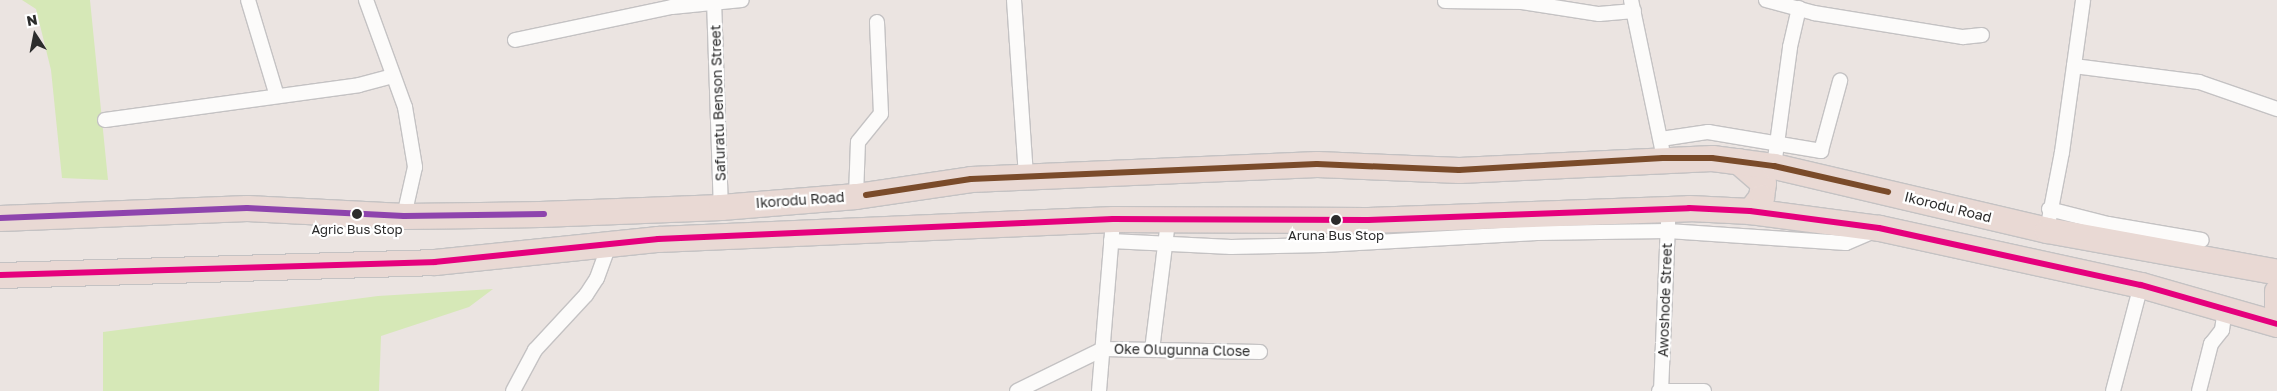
<!DOCTYPE html>
<style>
body{margin:0}
#map{position:relative;width:2277px;height:391px;overflow:hidden;background:#ebe4e1;font-family:"Golos Text",sans-serif}
div>[style]{position:absolute}
.green>*{inset:0;background:#d6e8b7}
.roads{filter:drop-shadow(1px 0 #c4c2c3) drop-shadow(-1px 0 #c4c2c3) drop-shadow(0 1px #c4c2c3) drop-shadow(0 -1px #c4c2c3)}
.street>*{height:14px;margin:-7px;padding:0 7px;transform-origin:7px;border-radius:7px;background:#fcfbfa}
.highway>*{height:25px;margin:-12.5px;padding:0 12.5px;transform-origin:12.5px;border-radius:12.5px;background:#e9d9d4}
.bus-1>*{height:6px;margin:-3px;padding:0 3px;transform-origin:3px;border-radius:3px;background:#e5007d}
.bus-2>*{height:6px;margin:-3px;padding:0 3px;transform-origin:3px;border-radius:3px;background:#7a4b2a}
.bus-3>*{height:6px;margin:-3px;padding:0 3px;transform-origin:3px;border-radius:3px;background:#8e44ad}
.dots>*{width:14px;height:14px;translate:-50% -50%;box-sizing:border-box;border:2px solid #fff;border-radius:50%}
span{translate:-50% -50%;white-space:nowrap;text-align:center;line-height:1.15;-webkit-text-stroke:4.5px #fff;paint-order:stroke}
.bus-label{font-size:13px;color:#2c2c2c}
.street-label{font-size:14px;color:#2c2c2c}
.north{position:absolute;left:10px;top:10px;width:50px;height:50px;-webkit-text-stroke:4px #fff;paint-order:stroke;rotate:349deg;font-size:14px;font-weight:700;line-height:20px;text-align:center;color:#2c2c2c}
.north::after{content:'';display:block;margin:auto;width:18px;height:22px;background:#2c2c2c;clip-path:polygon(50% 0,100% 100%,50% 72%,0 100%)}
</style>
<div id="map">
<div class="green">
<i style="clip-path:polygon(22px 0,90px 0,108px 180px,62px 178px,51px 70px,36px 9px)"></i>
<i style="clip-path:polygon(493px 289px,469px 307px,381px 336px,379px 391px,103px 391px,103px 332px,378px 296px)"></i>
</div>
<div class="roads">
<div class="street">
<i style="left:248px;top:0;width:100px;rotate:73.2deg"></i>
<i style="left:366px;top:0;width:114px;rotate:70deg"></i>
<i style="left:405px;top:107px;width:61px;rotate:80.5deg"></i>
<i style="left:415px;top:167px;width:50px;rotate:102.7deg"></i>
<i style="left:714px;top:0;width:207px;rotate:88.1deg"></i>
<i style="left:1014px;top:0;width:178px;rotate:86.1deg"></i>
<i style="left:1631px;top:0;width:151px;rotate:78.2deg"></i>
<i style="left:1766px;top:0;width:50px;rotate:15.2deg"></i>
<i style="left:1814px;top:13px;width:151px;rotate:9.2deg"></i>
<i style="left:1963px;top:37px;width:19px;rotate:-6deg"></i>
<i style="left:1445px;top:1px;width:77px;rotate:0.7deg"></i>
<i style="left:1522px;top:2px;width:78px;rotate:8.9deg"></i>
<i style="left:1599px;top:14px;width:35px;rotate:-5deg"></i>
<i style="left:515px;top:40px;width:160px;rotate:-11.9deg"></i>
<i style="left:672px;top:7px;width:70px;rotate:-5.7deg"></i>
<i style="left:2074px;top:66px;width:126px;rotate:7.3deg"></i>
<i style="left:2199px;top:82px;width:83px;rotate:19.1deg"></i>
<i style="left:105px;top:120px;width:256px;rotate:-7.8deg"></i>
<i style="left:359px;top:85px;width:35px;rotate:-15deg"></i>
<i style="left:1661px;top:139px;width:48px;rotate:-8.5deg"></i>
<i style="left:1708px;top:132px;width:115px;rotate:9.5deg"></i>
<i style="left:1821px;top:151px;width:73px;rotate:-74.8deg"></i>
<i style="left:1774px;top:166px;width:120px;rotate:-82.3deg"></i>
<i style="left:1790px;top:47px;width:40px;rotate:-77deg"></i>
<i style="left:856px;top:196px;width:54px;rotate:-87.9deg"></i>
<i style="left:858px;top:142px;width:36px;rotate:-51deg"></i>
<i style="left:881px;top:114px;width:92px;rotate:-92.5deg"></i>
<i style="left:2049px;top:209px;width:61px;rotate:14.3deg"></i>
<i style="left:2108px;top:224px;width:95px;rotate:9.7deg"></i>
<i style="left:2047px;top:230px;width:79px;rotate:-79.1deg"></i>
<i style="left:2062px;top:152px;width:153px;rotate:-82.1deg"></i>
<i style="left:1111px;top:241px;width:120px;rotate:2.9deg"></i>
<i style="left:1231px;top:247px;width:92px;rotate:-1.2deg"></i>
<i style="left:1323px;top:245px;width:214px;rotate:-3.2deg"></i>
<i style="left:1537px;top:233px;width:131px;rotate:-0.9deg"></i>
<i style="left:1668px;top:231px;width:178px;rotate:3.9deg"></i>
<i style="left:1846px;top:243px;width:33px;rotate:-23deg"></i>
<i style="left:1152px;top:350px;width:130px;rotate:-82.9deg"></i>
<i style="left:513px;top:391px;width:47px;rotate:-61.8deg"></i>
<i style="left:535px;top:350px;width:75px;rotate:-47.2deg"></i>
<i style="left:586px;top:295px;width:20px;rotate:-57deg"></i>
<i style="left:597px;top:278px;width:37px;rotate:-70deg"></i>
<i style="left:1017px;top:391px;width:96px;rotate:-26deg"></i>
<i style="left:1103px;top:349px;width:157px;rotate:1.1deg"></i>
<i style="left:1099px;top:391px;width:160px;rotate:-85.3deg"></i>
<i style="left:1659px;top:391px;width:45px"></i>
<i style="left:1661px;top:391px;width:169px;rotate:-87.6deg"></i>
<i style="left:2113px;top:391px;width:110px;rotate:-75.2deg"></i>
<i style="left:2199px;top:391px;width:49px;rotate:-75.7deg"></i>
<i style="left:2211px;top:344px;width:18px;rotate:-52deg"></i>
<i style="left:2222px;top:330px;width:21px;rotate:-82deg"></i>
</div>
<div class="highway">
<i style="left:1738px;top:161px;width:33px;rotate:41deg"></i>
<i style="left:1763px;top:183px;width:14px;rotate:98deg"></i>
<i style="left:1761px;top:197px;width:18px;rotate:128deg"></i>
<i style="left:0;top:218px;width:247px;rotate:-2.3deg"></i>
<i style="left:247px;top:208px;width:157px;rotate:2.9deg"></i>
<i style="left:404px;top:216px;width:136px;rotate:-0.8deg"></i>
<i style="left:540px;top:214px;width:181px;rotate:-2.2deg"></i>
<i style="left:721px;top:207px;width:135px;rotate:-4.7deg"></i>
<i style="left:856px;top:196px;width:116px;rotate:-8.4deg"></i>
<i style="left:971px;top:179px;width:346px;rotate:-2.5deg"></i>
<i style="left:1317px;top:164px;width:142px;rotate:2.4deg"></i>
<i style="left:1459px;top:170px;width:253px;rotate:-2.7deg"></i>
<i style="left:1712px;top:158px;width:63px;rotate:7.4deg"></i>
<i style="left:1774px;top:166px;width:280px;rotate:13.2deg"></i>
<i style="left:2047px;top:230px;width:234px;rotate:10.3deg"></i>
<i style="left:0;top:275px;width:435px;rotate:-1.7deg"></i>
<i style="left:435px;top:262px;width:224px;rotate:-5.9deg"></i>
<i style="left:658px;top:239px;width:365px;rotate:-2.5deg"></i>
<i style="left:1023px;top:223px;width:90px;rotate:-2.5deg"></i>
<i style="left:1113px;top:219px;width:255px;rotate:0.2deg"></i>
<i style="left:1368px;top:220px;width:321px;rotate:-2.1deg"></i>
<i style="left:1689px;top:208px;width:61px;rotate:2.8deg"></i>
<i style="left:1750px;top:211px;width:130px;rotate:7.5deg"></i>
<i style="left:1879px;top:228px;width:268px;rotate:12.3deg"></i>
<i style="left:2141px;top:285px;width:141px;rotate:16deg"></i>
<i style="left:2277px;top:291px;width:15px;rotate:90deg"></i>
</div>
</div>
<div class="bus-1">
<i style="left:0;top:275px;width:435px;rotate:-1.7deg"></i>
<i style="left:435px;top:262px;width:224px;rotate:-5.9deg"></i>
<i style="left:658px;top:239px;width:365px;rotate:-2.5deg"></i>
<i style="left:1023px;top:223px;width:90px;rotate:-2.5deg"></i>
<i style="left:1113px;top:219px;width:255px;rotate:0.2deg"></i>
<i style="left:1368px;top:220px;width:321px;rotate:-2.1deg"></i>
<i style="left:1689px;top:208px;width:61px;rotate:2.8deg"></i>
<i style="left:1750px;top:211px;width:130px;rotate:7.5deg"></i>
<i style="left:1879px;top:228px;width:268px;rotate:12.3deg"></i>
<i style="left:2141px;top:285px;width:141px;rotate:16deg"></i>
</div>
<div class="bus-2">
<i style="left:866px;top:195px;width:106px;rotate:-8.7deg"></i>
<i style="left:971px;top:179px;width:346px;rotate:-2.5deg"></i>
<i style="left:1317px;top:164px;width:142px;rotate:2.4deg"></i>
<i style="left:1459px;top:170px;width:204px;rotate:-3.4deg"></i>
<i style="left:1663px;top:158px;width:49px"></i>
<i style="left:1712px;top:158px;width:63px;rotate:7.4deg"></i>
<i style="left:1774px;top:166px;width:117px;rotate:12.8deg"></i>
</div>
<div class="bus-3">
<i style="left:0;top:218px;width:247px;rotate:-2.3deg"></i>
<i style="left:247px;top:208px;width:157px;rotate:2.9deg"></i>
<i style="left:404px;top:216px;width:140px;rotate:-0.8deg"></i>
</div>
<div class="dots">
<i style="left:357px;top:214px;background:#2c2c2c"></i>
<i style="left:1336px;top:220px;background:#2c2c2c"></i>
</div>
<div class="bus-label">
<span style="left:357px;top:229px">Agric Bus Stop</span>
<span style="left:1336px;top:235px">Aruna Bus Stop</span>
</div>
<div class="street-label">
<span style="left:718px;top:103px;rotate:-92deg">Safuratu Benson Street</span>
<span style="left:800px;top:200px;rotate:-4deg">Ikorodu Road</span>
<span style="left:1948px;top:207px;rotate:14deg">Ikorodu Road</span>
<span style="left:1665px;top:300px;rotate:-88deg">Awoshode Street</span>
<span style="left:1182px;top:350px;rotate:1deg">Oke Olugunna Close</span>
</div>
<div class="north">N</div>
</div>
